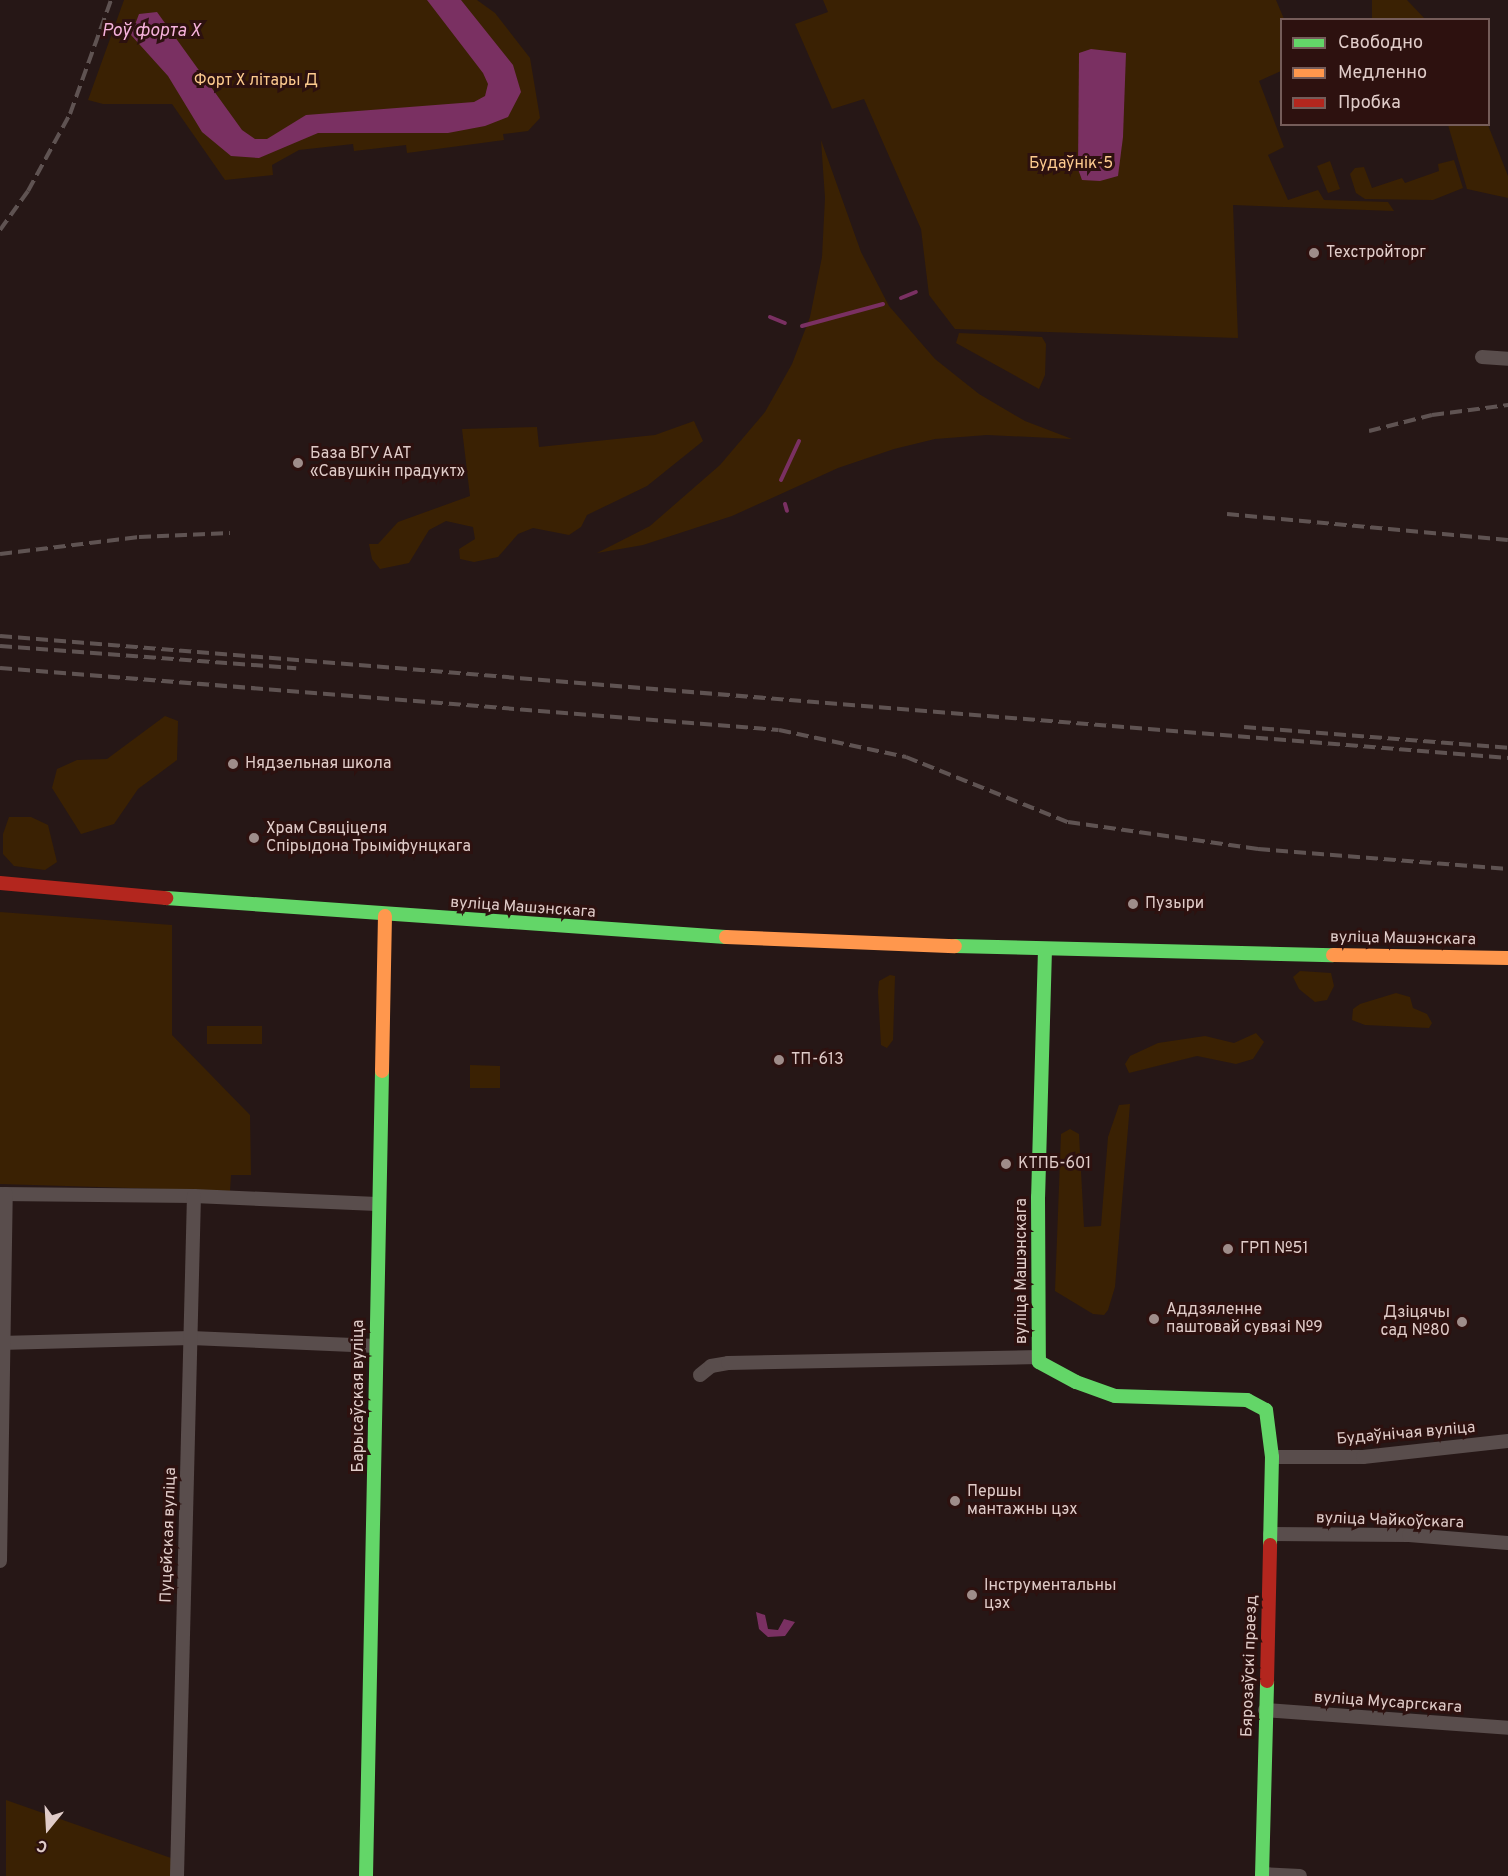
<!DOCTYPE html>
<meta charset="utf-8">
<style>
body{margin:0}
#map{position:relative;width:1508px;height:1876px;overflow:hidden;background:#261716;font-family:Overpass,sans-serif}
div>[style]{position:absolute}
.green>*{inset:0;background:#3a2103}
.water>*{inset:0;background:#7a3062}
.stream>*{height:4px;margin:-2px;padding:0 2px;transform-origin:2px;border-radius:2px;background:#7a3062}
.street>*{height:14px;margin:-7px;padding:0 7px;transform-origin:7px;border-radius:7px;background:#594d4c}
.fast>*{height:14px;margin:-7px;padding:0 7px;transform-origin:7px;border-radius:7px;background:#63d668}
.slow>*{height:14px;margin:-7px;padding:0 7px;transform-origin:7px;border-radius:7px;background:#ff974d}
.jam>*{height:14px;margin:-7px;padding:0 7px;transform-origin:7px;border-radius:7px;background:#b3261e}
.rail>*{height:4px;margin-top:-2px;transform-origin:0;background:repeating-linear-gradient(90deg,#5f5352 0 12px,transparent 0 18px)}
.dots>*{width:16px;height:16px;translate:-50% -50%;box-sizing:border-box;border:3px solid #2d110f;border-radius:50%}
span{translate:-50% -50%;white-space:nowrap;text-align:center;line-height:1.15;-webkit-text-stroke:6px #2d110f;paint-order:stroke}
.park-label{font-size:16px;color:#fdcb8f}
.poi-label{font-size:16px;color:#e0ccc9}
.left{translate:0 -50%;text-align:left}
.right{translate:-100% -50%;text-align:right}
.street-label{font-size:16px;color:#e0ccc9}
.water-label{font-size:18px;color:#f6b2dc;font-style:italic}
.legend{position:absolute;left:1280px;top:18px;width:210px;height:108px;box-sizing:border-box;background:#2d110f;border:2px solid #755c59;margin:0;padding:8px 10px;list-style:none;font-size:18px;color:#e0ccc9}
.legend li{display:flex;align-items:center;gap:12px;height:30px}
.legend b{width:30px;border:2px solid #755c59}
.north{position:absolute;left:18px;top:1798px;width:60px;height:60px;-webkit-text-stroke:4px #2d110f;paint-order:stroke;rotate:198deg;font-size:16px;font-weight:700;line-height:24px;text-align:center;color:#e0ccc9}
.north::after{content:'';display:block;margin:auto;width:21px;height:27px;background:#e0ccc9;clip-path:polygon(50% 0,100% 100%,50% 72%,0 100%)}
</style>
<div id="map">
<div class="green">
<i style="clip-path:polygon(124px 0,477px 0,495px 13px,530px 58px,540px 118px,528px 131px,503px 134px,504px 140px,407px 153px,406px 145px,354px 151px,353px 144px,299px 150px,272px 165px,273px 175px,225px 180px,172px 104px,103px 104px,88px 100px)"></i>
<i style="clip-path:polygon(823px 0,1276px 0,1284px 19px,1281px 71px,1259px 81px,1284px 147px,1268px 155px,1288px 200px,1318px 190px,1324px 200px,1388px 202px,1394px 211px,1233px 205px,1238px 338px,955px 329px,929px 295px,921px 229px,864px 99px,832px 109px,795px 24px,828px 12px)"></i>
<i style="clip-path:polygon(1372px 0,1407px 0,1425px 19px,1372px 19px)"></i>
<i style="clip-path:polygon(1448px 125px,1488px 125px,1508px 176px,1508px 198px,1467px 189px)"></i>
<i style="clip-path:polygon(821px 140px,861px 252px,889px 306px,935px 359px,979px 394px,1025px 421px,1072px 439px,987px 435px,935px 439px,894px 449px,838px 468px,732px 516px,643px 545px,597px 553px,650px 526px,720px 465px,765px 412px,792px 364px,810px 317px,822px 257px,825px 198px)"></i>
<i style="clip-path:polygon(1454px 160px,1463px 188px,1433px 200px,1365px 199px,1356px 193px,1350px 174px,1355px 168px,1364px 167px,1372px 188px,1402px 178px,1405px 183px,1439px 171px,1438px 164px)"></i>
<i style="clip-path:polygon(1330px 161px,1340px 189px,1328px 193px,1317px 166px)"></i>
<i style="clip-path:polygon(959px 333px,1042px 337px,1046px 344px,1045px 375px,1039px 389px,956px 343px)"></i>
<i style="clip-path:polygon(694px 421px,703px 441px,647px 486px,587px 515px,581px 527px,569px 535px,533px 528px,518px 534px,498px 557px,474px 562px,460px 559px,459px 549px,475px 539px,473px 527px,446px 521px,429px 530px,409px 563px,380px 569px,372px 559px,369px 544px,378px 544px,398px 522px,470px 496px,462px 429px,537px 427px,539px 447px,655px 435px)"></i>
<i style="clip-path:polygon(165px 716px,178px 721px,177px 760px,138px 789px,114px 824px,81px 834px,52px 788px,57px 769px,77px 760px,107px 759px)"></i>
<i style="clip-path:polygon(9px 817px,31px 817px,48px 825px,57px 862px,45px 870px,14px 866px,3px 854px,3px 834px)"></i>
<i style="clip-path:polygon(0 912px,172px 925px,172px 1035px,250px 1115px,251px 1175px,231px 1175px,230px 1191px,0 1184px)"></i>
<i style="clip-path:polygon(1300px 971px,1331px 973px,1334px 986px,1327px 1000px,1315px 1002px,1299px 989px,1293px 977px)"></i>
<i style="clip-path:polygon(890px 975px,895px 976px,893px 1040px,887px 1048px,881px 1045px,878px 992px,879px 981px)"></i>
<i style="clip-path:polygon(1396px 993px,1410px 997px,1413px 1008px,1427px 1014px,1432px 1023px,1429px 1028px,1365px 1025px,1352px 1020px,1353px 1009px,1360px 1004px)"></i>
<i style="clip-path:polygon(207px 1026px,262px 1026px,262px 1044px,207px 1044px)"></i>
<i style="clip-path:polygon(1256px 1033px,1264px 1042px,1253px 1059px,1236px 1064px,1197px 1056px,1129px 1073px,1125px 1064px,1130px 1056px,1158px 1043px,1205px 1036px,1234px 1043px)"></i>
<i style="clip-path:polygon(470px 1065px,500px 1066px,500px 1088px,470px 1088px)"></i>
<i style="clip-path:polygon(1130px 1104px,1115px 1287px,1108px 1310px,1104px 1315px,1093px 1314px,1055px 1291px,1061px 1134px,1070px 1129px,1079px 1134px,1084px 1227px,1101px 1226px,1108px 1137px,1119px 1105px)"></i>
<i style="clip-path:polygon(6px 1800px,171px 1858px,171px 1876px,6px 1876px)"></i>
</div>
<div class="water">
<i style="clip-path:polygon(427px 0,461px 0,513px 65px,521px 92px,508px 117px,485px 126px,448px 133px,318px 133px,259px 158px,231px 156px,202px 132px,168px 76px,131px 35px,139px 14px,157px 12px,242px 130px,255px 139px,267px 139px,306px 115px,474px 102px,485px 96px,488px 84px,483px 73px)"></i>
<i style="clip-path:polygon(1091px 49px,1126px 53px,1123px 137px,1118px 176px,1100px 181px,1082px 180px,1078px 169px,1079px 53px)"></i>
<i style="clip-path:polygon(756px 1612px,765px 1615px,768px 1629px,778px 1630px,784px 1619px,795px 1622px,785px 1636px,768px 1637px,759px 1629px)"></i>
</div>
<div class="stream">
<i style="left:901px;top:298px;width:16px;rotate:-22deg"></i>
<i style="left:770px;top:317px;width:16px;rotate:22deg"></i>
<i style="left:802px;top:326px;width:84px;rotate:-15.2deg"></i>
<i style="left:781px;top:480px;width:43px;rotate:-65.2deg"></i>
<i style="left:785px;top:504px;width:7px;rotate:74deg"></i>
</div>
<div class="street">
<i style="left:1482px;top:357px;width:26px;rotate:4deg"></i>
<i style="left:0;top:1194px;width:194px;rotate:0.6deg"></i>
<i style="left:194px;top:1196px;width:183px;rotate:2.5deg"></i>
<i style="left:0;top:1343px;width:191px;rotate:-1.5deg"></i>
<i style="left:191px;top:1338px;width:185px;rotate:2.5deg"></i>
<i style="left:700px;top:1375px;width:14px;rotate:-39deg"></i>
<i style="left:711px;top:1366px;width:17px;rotate:-10deg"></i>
<i style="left:728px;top:1363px;width:311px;rotate:-1.1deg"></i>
<i style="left:1272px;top:1457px;width:91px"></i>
<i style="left:1363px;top:1457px;width:146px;rotate:-6.3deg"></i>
<i style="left:1270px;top:1534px;width:139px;rotate:0.4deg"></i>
<i style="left:1409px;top:1535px;width:99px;rotate:4.6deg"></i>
<i style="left:0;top:1561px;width:367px;rotate:-89.1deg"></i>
<i style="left:1265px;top:1710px;width:244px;rotate:4.2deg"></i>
<i style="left:1262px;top:1874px;width:38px;rotate:3deg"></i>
<i style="left:177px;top:1876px;width:680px;rotate:-88.57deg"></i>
</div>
<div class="fast">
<i style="left:166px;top:898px;width:561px;rotate:3.98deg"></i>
<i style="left:955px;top:946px;width:378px;rotate:1.4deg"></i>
<i style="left:1045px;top:949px;width:248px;rotate:91.6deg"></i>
<i style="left:1038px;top:1197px;width:165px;rotate:89.7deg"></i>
<i style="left:1039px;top:1362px;width:42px;rotate:28.4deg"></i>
<i style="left:1076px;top:1382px;width:41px;rotate:19.7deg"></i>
<i style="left:1115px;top:1396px;width:132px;rotate:1.7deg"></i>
<i style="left:1247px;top:1400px;width:21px;rotate:28deg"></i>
<i style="left:1266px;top:1410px;width:47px;rotate:82.7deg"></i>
<i style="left:1272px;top:1457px;width:88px;rotate:91.3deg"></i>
<i style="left:366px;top:1876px;width:805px;rotate:-88.86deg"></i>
<i style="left:1262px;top:1876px;width:195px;rotate:-88.5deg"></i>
</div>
<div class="slow">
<i style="left:726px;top:937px;width:229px;rotate:2.3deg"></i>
<i style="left:1333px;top:955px;width:175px;rotate:1deg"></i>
<i style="left:382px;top:1071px;width:155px;rotate:-88.9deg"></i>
</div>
<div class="jam">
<i style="left:0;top:883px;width:167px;rotate:5.2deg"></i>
<i style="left:1267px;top:1681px;width:136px;rotate:-88.7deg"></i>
</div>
<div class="rail">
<i style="left:0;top:230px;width:48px;rotate:-54.3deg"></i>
<i style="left:28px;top:191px;width:88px;rotate:-61.4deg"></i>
<i style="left:70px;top:114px;width:121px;rotate:-70.2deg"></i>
<i style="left:1369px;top:431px;width:65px;rotate:-14.3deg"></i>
<i style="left:1432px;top:415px;width:77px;rotate:-7.5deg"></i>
<i style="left:1227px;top:514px;width:282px;rotate:5.3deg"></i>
<i style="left:0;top:554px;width:140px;rotate:-7deg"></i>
<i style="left:139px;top:537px;width:91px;rotate:-2.5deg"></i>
<i style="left:0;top:636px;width:1513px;rotate:4.63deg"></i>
<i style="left:0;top:646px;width:297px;rotate:4.3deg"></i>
<i style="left:0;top:668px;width:781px;rotate:4.55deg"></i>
<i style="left:779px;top:730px;width:130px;rotate:12deg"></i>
<i style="left:906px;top:757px;width:175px;rotate:21.9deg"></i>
<i style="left:1068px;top:822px;width:192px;rotate:8.1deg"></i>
<i style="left:1258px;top:849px;width:251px;rotate:4.6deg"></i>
<i style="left:1244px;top:727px;width:265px;rotate:4.5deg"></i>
</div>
<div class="dots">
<i style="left:1314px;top:253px;background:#9f8d8a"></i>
<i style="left:298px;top:463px;background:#9f8d8a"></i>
<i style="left:233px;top:764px;background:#9f8d8a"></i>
<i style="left:254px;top:838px;background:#9f8d8a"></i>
<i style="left:1133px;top:904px;background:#9f8d8a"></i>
<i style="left:779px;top:1060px;background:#9f8d8a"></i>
<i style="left:1006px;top:1164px;background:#9f8d8a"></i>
<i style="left:1228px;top:1249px;background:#9f8d8a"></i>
<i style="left:1154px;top:1319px;background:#9f8d8a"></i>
<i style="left:1462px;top:1322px;background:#9f8d8a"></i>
<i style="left:955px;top:1501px;background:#9f8d8a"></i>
<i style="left:972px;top:1595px;background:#9f8d8a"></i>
</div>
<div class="park-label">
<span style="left:256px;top:81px">Форт X літары Д</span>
<span style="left:1071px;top:164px">Будаўнік-5</span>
</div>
<div class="poi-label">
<span class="left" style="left:1326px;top:253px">Техстройторг</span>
<span class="left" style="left:310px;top:463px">База ВГУ ААТ<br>«Савушкін прадукт»</span>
<span class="left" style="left:245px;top:764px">Нядзельная школа</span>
<span class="left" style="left:266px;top:838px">Храм Свяціцеля<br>Спірыдона Трыміфунцкага</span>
<span class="left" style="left:1145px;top:904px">Пузыри</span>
<span class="left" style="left:791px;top:1060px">ТП-613</span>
<span class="left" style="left:1018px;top:1164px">КТПБ-601</span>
<span class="left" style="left:1240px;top:1249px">ГРП №51</span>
<span class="left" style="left:1166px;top:1319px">Аддзяленне<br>паштовай сувязі №9</span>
<span class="right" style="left:1450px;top:1322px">Дзіцячы<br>сад №80</span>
<span class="left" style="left:967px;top:1501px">Першы<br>мантажны цэх</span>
<span class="left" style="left:984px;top:1595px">Інструментальны<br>цэх</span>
</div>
<div class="street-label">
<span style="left:523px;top:908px;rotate:4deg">вуліца Машэнскага</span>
<span style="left:1403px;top:939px;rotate:1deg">вуліца Машэнскага</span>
<span style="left:1022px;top:1271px;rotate:-90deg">вуліца Машэнскага</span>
<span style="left:359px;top:1396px;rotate:-90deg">Барысаўская вуліца</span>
<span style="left:1406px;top:1434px;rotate:-5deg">Будаўнічая вуліца</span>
<span style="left:1390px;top:1521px;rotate:2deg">вуліца Чайкоўскага</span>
<span style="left:169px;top:1535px;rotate:-88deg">Пуцейская вуліца</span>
<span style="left:1250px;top:1666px;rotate:-88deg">Бярозаўскі праезд</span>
<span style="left:1388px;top:1703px;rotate:4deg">вуліца Мусаргскага</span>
</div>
<div class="water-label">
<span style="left:151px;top:32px">Роў форта Х</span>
</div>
<ul class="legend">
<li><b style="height:8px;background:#63d668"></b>Свободно</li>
<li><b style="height:8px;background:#ff974d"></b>Медленно</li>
<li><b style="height:8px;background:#b3261e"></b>Пробка</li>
</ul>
<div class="north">С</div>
</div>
